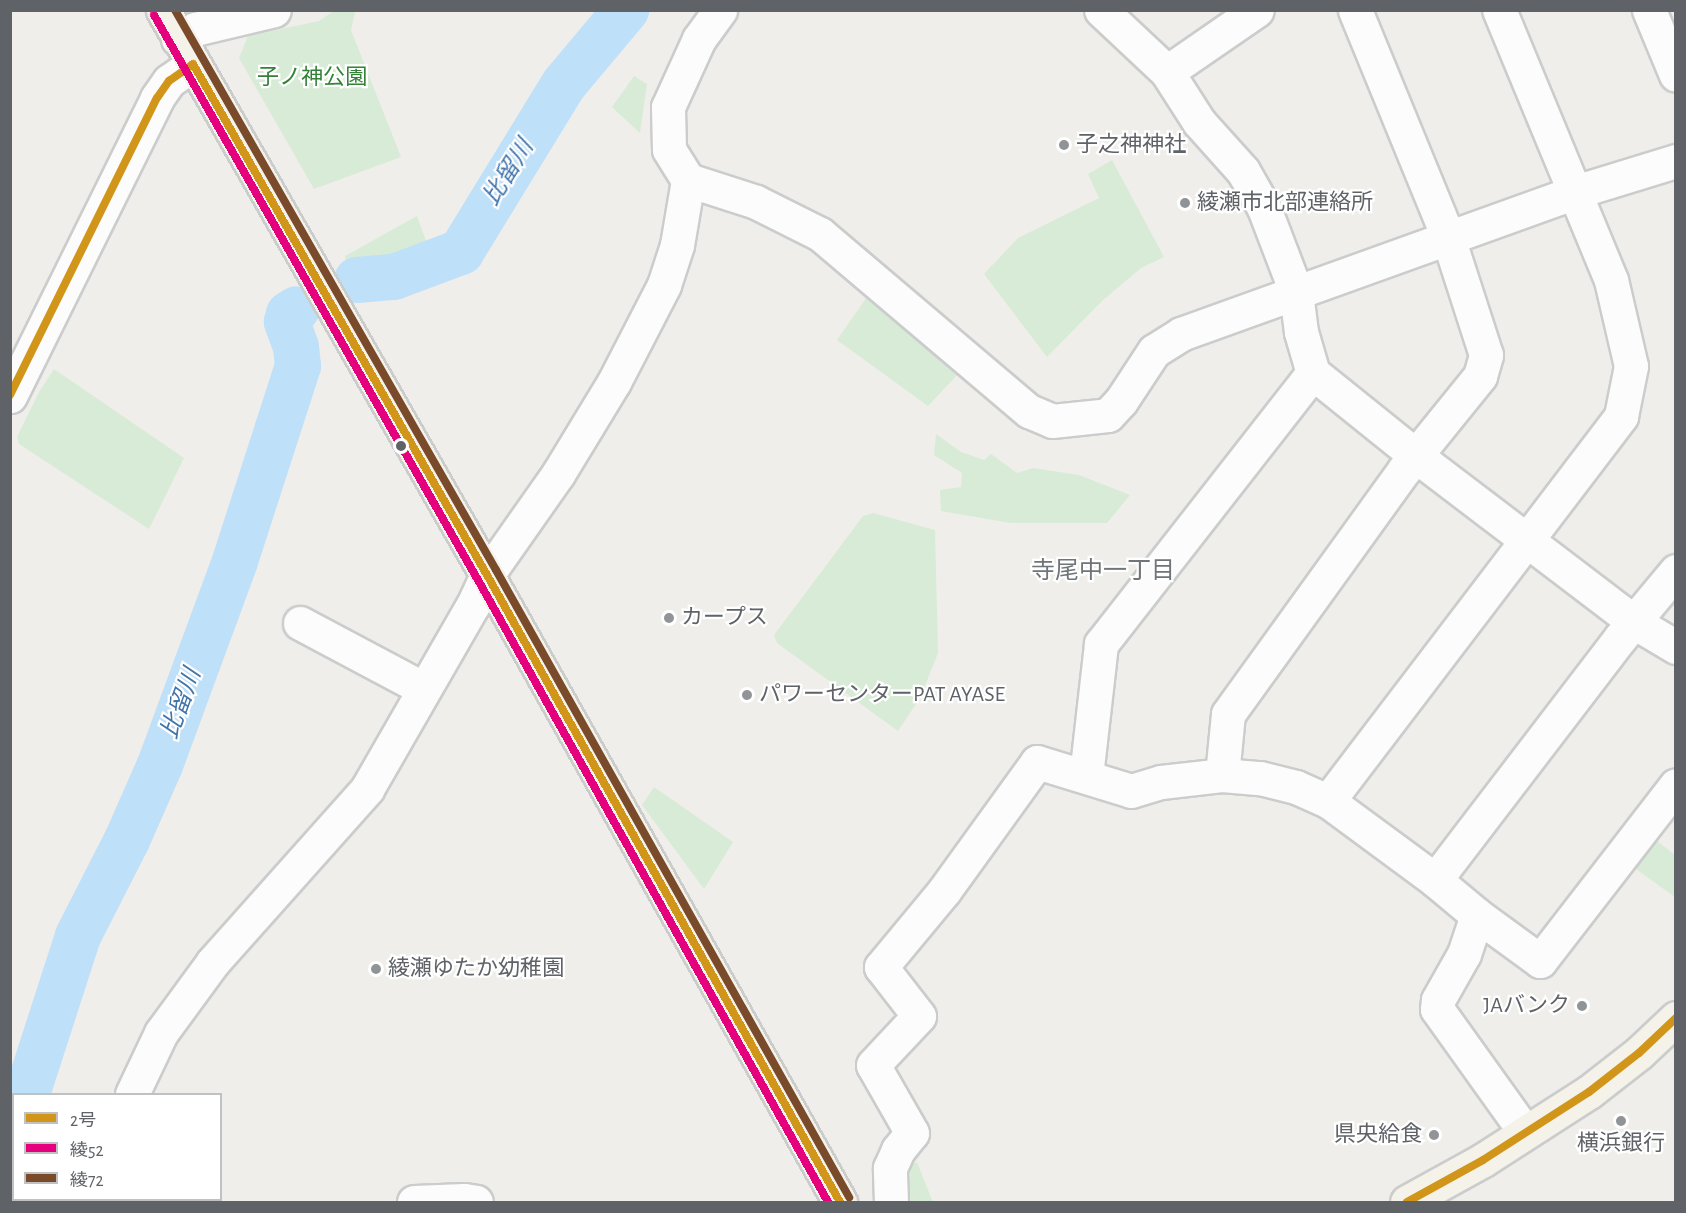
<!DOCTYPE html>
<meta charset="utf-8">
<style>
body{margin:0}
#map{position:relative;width:1686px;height:1213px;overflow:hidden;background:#efeeea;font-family:"Alegreya Sans","Noto Sans JP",sans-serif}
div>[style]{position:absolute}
.green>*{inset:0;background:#d8ebd6}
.river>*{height:46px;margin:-23px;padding:0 23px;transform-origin:23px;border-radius:23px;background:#bfe0f9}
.roads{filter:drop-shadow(2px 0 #cbcccc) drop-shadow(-2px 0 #cbcccc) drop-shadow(0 2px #cbcccc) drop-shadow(0 -2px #cbcccc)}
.minor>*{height:33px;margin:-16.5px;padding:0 16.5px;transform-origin:16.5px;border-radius:16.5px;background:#fdfcfc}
.major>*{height:33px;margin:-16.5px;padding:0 16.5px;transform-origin:16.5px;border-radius:16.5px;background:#f4f2e9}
.bus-1>*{height:8px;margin:-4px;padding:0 4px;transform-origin:4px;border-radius:4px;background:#d1951a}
.bus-2>*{height:8px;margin:-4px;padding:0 4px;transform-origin:4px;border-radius:4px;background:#e5007d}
.bus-3>*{height:8px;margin:-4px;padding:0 4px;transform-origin:4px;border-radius:4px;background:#7a4b2a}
.dots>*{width:16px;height:16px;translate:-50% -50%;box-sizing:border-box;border:3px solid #fff;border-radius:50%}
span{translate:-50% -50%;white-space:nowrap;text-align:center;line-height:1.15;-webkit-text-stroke:4.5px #fff;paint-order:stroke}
.park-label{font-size:22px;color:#348238}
.poi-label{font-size:22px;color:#5f6368}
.left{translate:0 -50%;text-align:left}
.right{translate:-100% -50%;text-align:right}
.water-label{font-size:24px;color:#4174aa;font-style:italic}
.neighbourhood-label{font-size:24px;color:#70757a}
.frame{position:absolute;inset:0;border:12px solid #5f6368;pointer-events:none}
.legend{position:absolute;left:12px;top:1093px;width:210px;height:108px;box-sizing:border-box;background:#fff;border:2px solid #bfc1c3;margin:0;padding:8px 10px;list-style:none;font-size:18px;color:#5f6368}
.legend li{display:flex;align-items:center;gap:12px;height:30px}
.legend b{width:30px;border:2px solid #bfc1c3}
</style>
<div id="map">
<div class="green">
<i style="clip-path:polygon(334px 11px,355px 12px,351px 30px,401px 157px,314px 189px,239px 58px,248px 36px,319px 21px)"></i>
<i style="clip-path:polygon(634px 76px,647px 84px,640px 133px,612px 107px)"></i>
<i style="clip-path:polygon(1112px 160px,1164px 257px,1141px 268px,1103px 300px,1047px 357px,984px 274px,1018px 238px,1099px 198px,1088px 174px)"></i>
<i style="clip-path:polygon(417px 216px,431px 255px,352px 281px,345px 256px)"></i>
<i style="clip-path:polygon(869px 294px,958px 374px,928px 406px,837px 340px)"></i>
<i style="clip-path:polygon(54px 369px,184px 458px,149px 529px,19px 444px,17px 437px,39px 392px)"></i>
<i style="clip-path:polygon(936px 434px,961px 452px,984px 460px,991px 454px,1017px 473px,1033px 468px,1079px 475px,1130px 495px,1107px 523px,1011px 523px,941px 511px,940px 490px,961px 487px,962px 473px,934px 455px)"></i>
<i style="clip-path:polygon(873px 513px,935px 530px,938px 653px,920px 698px,898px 731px,777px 643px,774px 635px,863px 516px)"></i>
<i style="clip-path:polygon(654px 787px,733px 842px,704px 889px,642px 805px)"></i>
<i style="clip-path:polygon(1653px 838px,1675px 855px,1675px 897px,1633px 867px)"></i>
<i style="clip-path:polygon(917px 1162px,932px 1200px,935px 1202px,909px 1202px,908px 1165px)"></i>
</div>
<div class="river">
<i style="left:357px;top:280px;width:37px;rotate:-5deg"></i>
<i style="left:394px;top:277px;width:72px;rotate:-20.5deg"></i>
<i style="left:461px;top:252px;width:197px;rotate:-58.5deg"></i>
<i style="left:564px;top:84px;width:97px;rotate:-50deg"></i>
<i style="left:27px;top:1094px;width:166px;rotate:-72.1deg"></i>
<i style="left:78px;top:936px;width:108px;rotate:-63deg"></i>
<i style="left:127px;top:840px;width:82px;rotate:-66.3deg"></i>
<i style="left:160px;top:765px;width:217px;rotate:-69.8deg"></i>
<i style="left:235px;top:561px;width:205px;rotate:-72.1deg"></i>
<i style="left:298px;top:366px;width:19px;rotate:-96deg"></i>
<i style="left:296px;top:347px;width:27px;rotate:-110deg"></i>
<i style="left:287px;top:322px;width:8px;rotate:-76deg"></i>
<i style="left:289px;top:314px;width:9px;rotate:-32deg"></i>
<i style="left:10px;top:1142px;width:6px;rotate:-45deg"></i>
</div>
<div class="roads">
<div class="minor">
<i style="left:1101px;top:10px;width:91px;rotate:43.2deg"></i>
<i style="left:1167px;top:72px;width:59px;rotate:57.4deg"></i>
<i style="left:1199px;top:122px;width:66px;rotate:48.1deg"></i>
<i style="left:1243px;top:171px;width:43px;rotate:60.4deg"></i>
<i style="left:1264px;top:208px;width:90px;rotate:69.1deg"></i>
<i style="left:1296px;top:292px;width:40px;rotate:82.9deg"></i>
<i style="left:1301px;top:332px;width:43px;rotate:73.7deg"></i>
<i style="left:1313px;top:373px;width:131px;rotate:38.8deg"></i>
<i style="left:1415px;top:455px;width:275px;rotate:37.3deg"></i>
<i style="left:1634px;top:622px;width:49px;rotate:30.8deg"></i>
<i style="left:1649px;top:10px;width:70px;rotate:67.4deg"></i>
<i style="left:178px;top:39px;width:20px;rotate:-30deg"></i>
<i style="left:195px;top:29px;width:81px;rotate:-13.5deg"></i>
<i style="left:1167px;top:72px;width:109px;rotate:-34.6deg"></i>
<i style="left:688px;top:180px;width:71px;rotate:17.9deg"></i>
<i style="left:756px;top:202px;width:72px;rotate:26.6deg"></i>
<i style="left:820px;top:234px;width:274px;rotate:40.3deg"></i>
<i style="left:1029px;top:411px;width:25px;rotate:23deg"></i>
<i style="left:1052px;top:421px;width:56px;rotate:-6.1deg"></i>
<i style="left:1108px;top:415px;width:19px;rotate:-47deg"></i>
<i style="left:1121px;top:401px;width:60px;rotate:-56.6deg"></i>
<i style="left:1154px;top:351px;width:32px;rotate:-32deg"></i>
<i style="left:1181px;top:334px;width:419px;rotate:-19.8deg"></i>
<i style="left:1575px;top:192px;width:106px;rotate:-17.1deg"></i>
<i style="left:10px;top:396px;width:332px;rotate:-63.7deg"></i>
<i style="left:157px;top:98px;width:21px;rotate:-55deg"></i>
<i style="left:169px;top:81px;width:29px;rotate:-35deg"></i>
<i style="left:300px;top:623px;width:140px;rotate:28deg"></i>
<i style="left:1222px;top:775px;width:61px;rotate:-84.4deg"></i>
<i style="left:1228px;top:714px;width:301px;rotate:-54.2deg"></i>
<i style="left:1404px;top:470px;width:121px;rotate:-51deg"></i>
<i style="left:1480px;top:376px;width:22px;rotate:-74deg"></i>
<i style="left:1486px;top:355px;width:124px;rotate:-107.9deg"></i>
<i style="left:1448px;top:237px;width:245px;rotate:-112.3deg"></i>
<i style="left:1086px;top:776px;width:133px;rotate:-83.5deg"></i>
<i style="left:1101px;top:644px;width:344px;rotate:-52deg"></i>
<i style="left:1328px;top:801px;width:484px;rotate:-52.7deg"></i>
<i style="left:1621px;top:416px;width:51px;rotate:-78.7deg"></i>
<i style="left:1631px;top:366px;width:88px;rotate:-103.1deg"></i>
<i style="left:1611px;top:280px;width:292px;rotate:-112.5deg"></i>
<i style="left:1435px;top:880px;width:306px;rotate:-52.6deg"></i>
<i style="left:1621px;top:637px;width:86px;rotate:-50.2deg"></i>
<i style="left:1477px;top:915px;width:78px;rotate:36.1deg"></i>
<i style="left:1540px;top:961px;width:222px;rotate:-52.3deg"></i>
<i style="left:132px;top:1094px;width:68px;rotate:-64.6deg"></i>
<i style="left:161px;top:1033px;width:88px;rotate:-53.8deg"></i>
<i style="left:213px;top:962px;width:232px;rotate:-48.3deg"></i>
<i style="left:367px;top:789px;width:212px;rotate:-60.1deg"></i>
<i style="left:473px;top:605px;width:33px;rotate:-65deg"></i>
<i style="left:487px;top:575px;width:123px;rotate:-54.9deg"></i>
<i style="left:558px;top:474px;width:108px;rotate:-58.7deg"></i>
<i style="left:614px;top:382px;width:109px;rotate:-62.7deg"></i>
<i style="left:664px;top:285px;width:42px;rotate:-72deg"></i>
<i style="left:677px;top:245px;width:66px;rotate:-80.4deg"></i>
<i style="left:688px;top:180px;width:36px;rotate:-122deg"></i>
<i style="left:669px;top:149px;width:42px;rotate:-91.4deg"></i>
<i style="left:668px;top:107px;width:75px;rotate:-65.5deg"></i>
<i style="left:699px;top:39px;width:36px;rotate:-54deg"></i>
<i style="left:95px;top:1202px;width:2px;rotate:-63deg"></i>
<i style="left:414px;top:1202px;width:50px;rotate:-2.3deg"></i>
<i style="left:464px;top:1200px;width:12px;rotate:9deg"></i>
<i style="left:891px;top:1202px;width:34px;rotate:-92deg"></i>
<i style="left:890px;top:1168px;width:20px;rotate:-66deg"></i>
<i style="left:898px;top:1150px;width:22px;rotate:-51deg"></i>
<i style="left:912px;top:1133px;width:78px;rotate:-119.8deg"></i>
<i style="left:873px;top:1065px;width:67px;rotate:-46.8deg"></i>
<i style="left:919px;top:1016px;width:62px;rotate:-127.8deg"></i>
<i style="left:881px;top:967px;width:99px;rotate:-50.3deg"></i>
<i style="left:944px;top:891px;width:159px;rotate:-54.2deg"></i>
<i style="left:1037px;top:762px;width:98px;rotate:17.1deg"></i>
<i style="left:1131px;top:791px;width:31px;rotate:-17deg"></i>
<i style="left:1161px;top:782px;width:61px;rotate:-6.5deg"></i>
<i style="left:1222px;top:775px;width:38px;rotate:5deg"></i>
<i style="left:1260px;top:778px;width:37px;rotate:14deg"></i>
<i style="left:1296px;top:787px;width:35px;rotate:24deg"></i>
<i style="left:1328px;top:801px;width:133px;rotate:36.4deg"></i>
<i style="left:1435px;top:880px;width:55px;rotate:39.8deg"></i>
<i style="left:1477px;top:915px;width:41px;rotate:108.4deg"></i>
<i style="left:1464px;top:954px;width:53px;rotate:119.5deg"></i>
<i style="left:1438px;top:1000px;width:9px;rotate:96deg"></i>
<i style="left:1437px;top:1009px;width:151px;rotate:54.4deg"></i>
</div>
<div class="major">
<i style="left:163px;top:10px;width:651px;rotate:60.17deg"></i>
<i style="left:487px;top:575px;width:720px;rotate:60.62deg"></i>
<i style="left:1407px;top:1202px;width:87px;rotate:-28.9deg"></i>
<i style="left:1483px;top:1160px;width:126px;rotate:-32.7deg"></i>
<i style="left:1589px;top:1092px;width:63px;rotate:-38deg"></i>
<i style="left:1639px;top:1053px;width:51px;rotate:-43.4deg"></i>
</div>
</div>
<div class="bus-1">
<i style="left:10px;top:395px;width:331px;rotate:-63.7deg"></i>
<i style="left:157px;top:98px;width:21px;rotate:-55deg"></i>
<i style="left:169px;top:81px;width:29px;rotate:-35deg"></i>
<i style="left:193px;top:64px;width:590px;rotate:60.09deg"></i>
<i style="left:487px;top:575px;width:720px;rotate:60.62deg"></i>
<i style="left:1407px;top:1202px;width:87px;rotate:-28.9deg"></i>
<i style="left:1483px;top:1160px;width:126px;rotate:-32.7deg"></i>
<i style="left:1589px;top:1092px;width:63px;rotate:-38deg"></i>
<i style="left:1639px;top:1053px;width:51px;rotate:-43.4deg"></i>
</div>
<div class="bus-2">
<i style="left:154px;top:15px;width:651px;rotate:60.17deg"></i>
<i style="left:478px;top:580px;width:714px;rotate:60.63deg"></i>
</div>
<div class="bus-3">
<i style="left:175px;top:10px;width:645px;rotate:60.18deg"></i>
<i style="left:496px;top:570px;width:720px;rotate:60.62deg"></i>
</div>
<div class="dots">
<i style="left:1064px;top:145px;background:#919496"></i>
<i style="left:1185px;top:203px;background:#919496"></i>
<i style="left:401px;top:446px;background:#5f6368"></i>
<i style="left:669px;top:618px;background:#919496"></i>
<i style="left:747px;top:695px;background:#919496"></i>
<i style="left:376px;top:969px;background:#919496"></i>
<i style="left:1582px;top:1006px;background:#919496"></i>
<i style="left:1621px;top:1121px;background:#919496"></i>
<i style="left:1434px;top:1135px;background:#919496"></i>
</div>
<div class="park-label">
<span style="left:312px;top:78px">子ノ神公園</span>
</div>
<div class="poi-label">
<span class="left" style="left:1076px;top:145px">子之神神社</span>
<span class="left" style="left:1197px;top:203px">綾瀬市北部連絡所</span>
<span class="left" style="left:681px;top:618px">カープス</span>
<span class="left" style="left:759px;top:695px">パワーセンターPAT AYASE</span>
<span class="left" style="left:388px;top:969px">綾瀬ゆたか幼稚園</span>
<span class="right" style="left:1570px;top:1006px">JAバンク</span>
<span class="right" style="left:1422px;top:1135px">県央給食</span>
<span style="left:1621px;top:1144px">横浜銀行</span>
</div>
<div class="water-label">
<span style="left:509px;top:173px;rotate:-58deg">比留川</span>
<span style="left:182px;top:704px;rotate:-70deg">比留川</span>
</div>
<div class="neighbourhood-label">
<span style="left:1103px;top:572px">寺尾中一丁目</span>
</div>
<div class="frame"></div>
<ul class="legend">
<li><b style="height:8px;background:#d1951a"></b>2号</li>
<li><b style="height:8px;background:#e5007d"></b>綾52</li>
<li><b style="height:8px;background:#7a4b2a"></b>綾72</li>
</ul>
</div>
